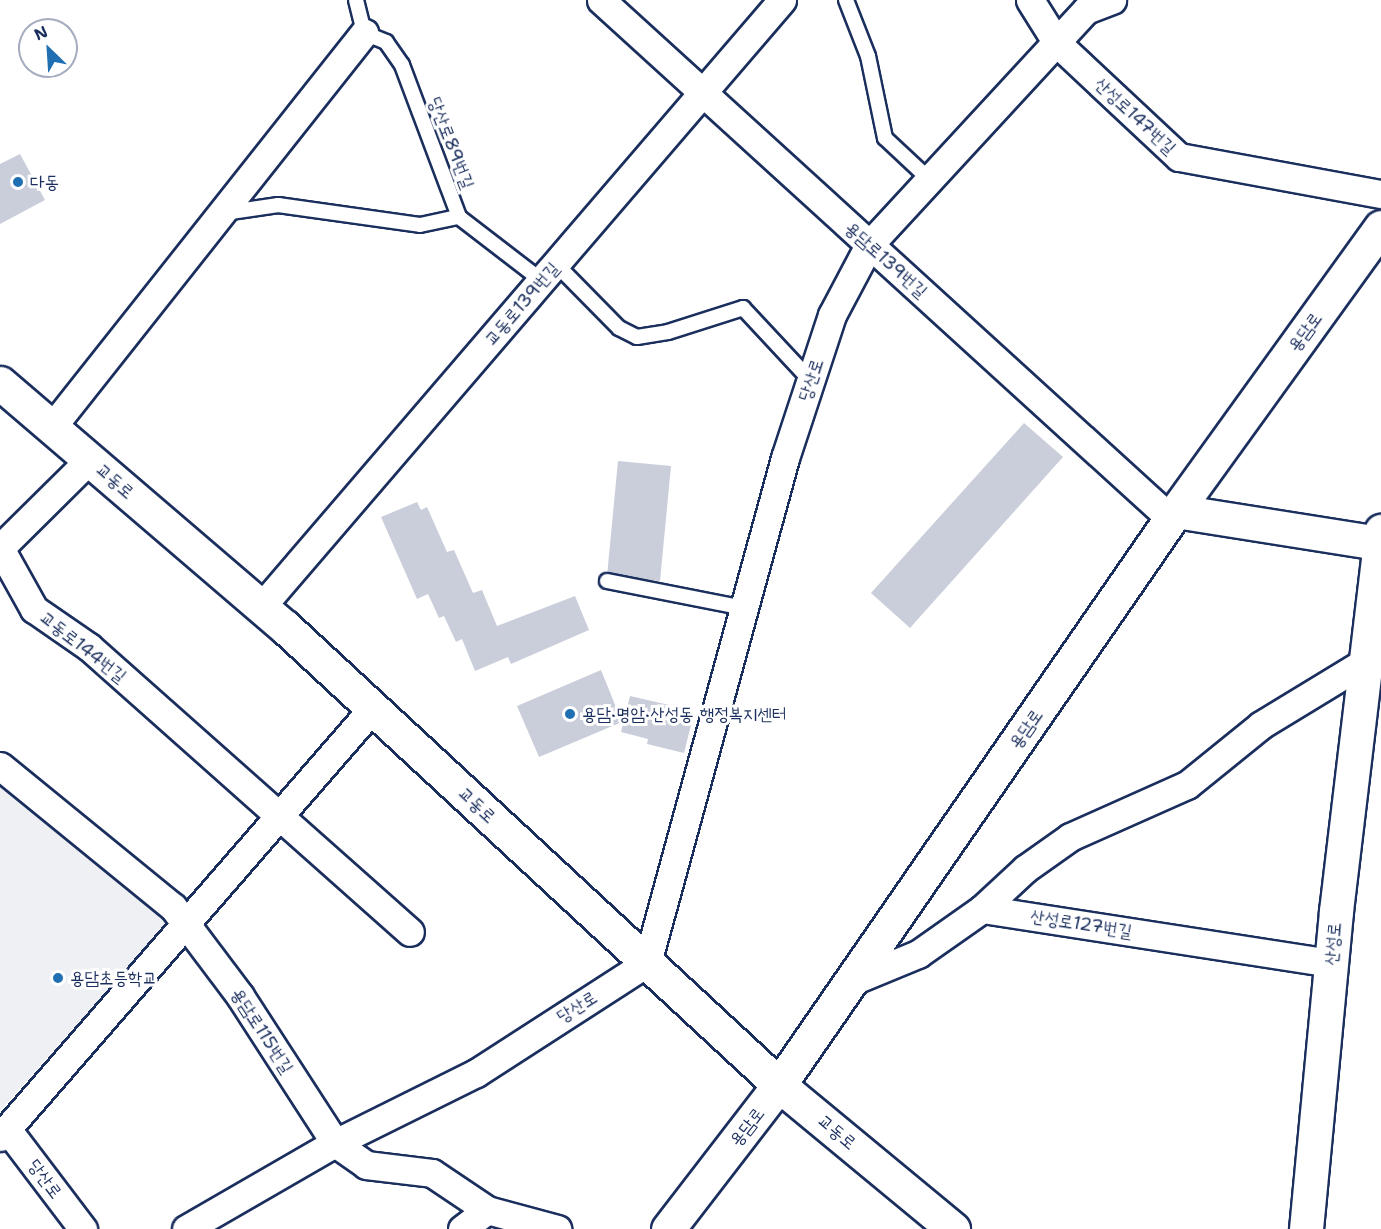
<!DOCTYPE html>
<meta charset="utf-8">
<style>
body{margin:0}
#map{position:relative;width:1381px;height:1229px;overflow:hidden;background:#fff;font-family:"Shantell Sans","Poor Story",sans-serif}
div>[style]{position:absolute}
.built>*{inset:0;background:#eff0f4}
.building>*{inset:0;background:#caceda}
.roads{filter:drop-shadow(2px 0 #1b2f5e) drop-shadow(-2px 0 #1b2f5e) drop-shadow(0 2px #1b2f5e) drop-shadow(0 -2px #1b2f5e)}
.lane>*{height:14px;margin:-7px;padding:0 7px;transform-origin:7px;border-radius:7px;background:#fff}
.street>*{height:27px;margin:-13.5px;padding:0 13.5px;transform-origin:13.5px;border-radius:13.5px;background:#fff}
.secondary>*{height:33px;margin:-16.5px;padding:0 16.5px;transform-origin:16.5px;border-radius:16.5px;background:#fff}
.dots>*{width:16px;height:16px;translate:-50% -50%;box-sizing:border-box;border:3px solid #fff;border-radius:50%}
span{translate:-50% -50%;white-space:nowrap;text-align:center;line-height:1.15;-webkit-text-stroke:6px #fff;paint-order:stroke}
.street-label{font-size:18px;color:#1b2f5e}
.poi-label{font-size:18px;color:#1b2f5e}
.left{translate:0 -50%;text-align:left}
.north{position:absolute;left:18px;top:18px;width:60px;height:60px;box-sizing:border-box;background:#fff;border:2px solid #a4acbf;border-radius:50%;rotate:335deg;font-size:16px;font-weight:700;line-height:24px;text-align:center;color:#1b2f5e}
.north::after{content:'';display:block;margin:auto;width:21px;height:27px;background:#1f6fb2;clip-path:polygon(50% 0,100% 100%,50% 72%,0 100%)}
</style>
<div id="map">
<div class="built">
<i style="clip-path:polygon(0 777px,167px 923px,0 1111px)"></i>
</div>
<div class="building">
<i style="clip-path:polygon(20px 154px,45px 200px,0 224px,0 164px)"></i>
<i style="clip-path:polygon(1024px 423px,1063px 457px,910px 628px,871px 593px)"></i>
<i style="clip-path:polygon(618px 461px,671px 466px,660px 581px,607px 576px)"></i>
<i style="clip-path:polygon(417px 502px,421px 510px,427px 507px,447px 552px,454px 550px,473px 593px,482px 590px,497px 626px,575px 596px,589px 630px,511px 664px,508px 657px,475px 671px,462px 639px,456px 642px,444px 616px,439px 618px,428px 594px,417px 599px,381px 517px)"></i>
<i style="clip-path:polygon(601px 670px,622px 722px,539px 757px,517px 706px)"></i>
<i style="clip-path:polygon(630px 696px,669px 705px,665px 719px,691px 725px,684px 753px,647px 744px,648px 739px,621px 732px)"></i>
</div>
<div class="roads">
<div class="lane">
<i style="left:356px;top:0;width:34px;rotate:76deg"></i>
<i style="left:364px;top:33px;width:24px;rotate:22deg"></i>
<i style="left:386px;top:42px;width:28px;rotate:55deg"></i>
<i style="left:402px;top:65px;width:162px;rotate:69.4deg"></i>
<i style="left:459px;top:217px;width:105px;rotate:37.6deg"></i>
<i style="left:846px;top:0;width:60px;rotate:68.6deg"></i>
<i style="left:868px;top:56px;width:84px;rotate:78.3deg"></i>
<i style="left:885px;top:138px;width:62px;rotate:43deg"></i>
<i style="left:224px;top:213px;width:55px;rotate:-8.4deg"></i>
<i style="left:278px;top:205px;width:143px;rotate:8deg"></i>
<i style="left:420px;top:225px;width:40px;rotate:-12deg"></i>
<i style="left:556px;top:264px;width:90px;rotate:45.5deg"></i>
<i style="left:619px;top:328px;width:20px;rotate:27deg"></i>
<i style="left:637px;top:337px;width:31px;rotate:-9deg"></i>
<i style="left:668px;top:332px;width:79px;rotate:-17.7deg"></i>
<i style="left:743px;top:308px;width:100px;rotate:47deg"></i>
<i style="left:607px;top:581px;width:140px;rotate:11.1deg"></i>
</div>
<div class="street">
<i style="left:601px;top:0;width:771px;rotate:42.32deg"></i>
<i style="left:1030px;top:0;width:51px;rotate:57.9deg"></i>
<i style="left:1057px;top:43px;width:167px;rotate:43.1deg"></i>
<i style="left:1179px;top:157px;width:205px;rotate:10.4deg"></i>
<i style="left:52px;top:427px;width:503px;rotate:-51.63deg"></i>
<i style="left:90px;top:459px;width:127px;rotate:135.3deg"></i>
<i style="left:0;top:548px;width:70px;rotate:60.9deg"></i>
<i style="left:34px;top:609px;width:67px;rotate:34.6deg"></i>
<i style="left:89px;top:647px;width:429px;rotate:41.6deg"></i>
<i style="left:261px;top:607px;width:800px;rotate:-49.36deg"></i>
<i style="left:0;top:766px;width:223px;rotate:39.2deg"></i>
<i style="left:173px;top:907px;width:111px;rotate:53deg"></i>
<i style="left:240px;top:996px;width:175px;rotate:57.1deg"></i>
<i style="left:335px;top:1143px;width:38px;rotate:35deg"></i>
<i style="left:366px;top:1165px;width:66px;rotate:6.9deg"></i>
<i style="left:432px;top:1173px;width:66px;rotate:33.9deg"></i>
<i style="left:487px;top:1210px;width:73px;rotate:15.2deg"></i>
<i style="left:982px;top:909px;width:59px;rotate:-42.9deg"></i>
<i style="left:1025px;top:869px;width:55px;rotate:-35.4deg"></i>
<i style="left:1070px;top:837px;width:128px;rotate:-24deg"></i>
<i style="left:1187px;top:785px;width:95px;rotate:-39deg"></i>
<i style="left:1261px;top:725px;width:125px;rotate:-31.3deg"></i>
<i style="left:850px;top:982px;width:74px;rotate:-22.4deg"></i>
<i style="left:918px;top:954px;width:78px;rotate:-35.1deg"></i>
<i style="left:982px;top:909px;width:353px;rotate:8.8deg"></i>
<i style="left:7px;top:1129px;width:126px;rotate:52.8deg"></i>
<i style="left:0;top:1137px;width:567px;rotate:-49deg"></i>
<i style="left:186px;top:1229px;width:172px;rotate:-30deg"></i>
<i style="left:335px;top:1143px;width:157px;rotate:-26.4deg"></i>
<i style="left:476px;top:1073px;width:203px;rotate:-32.8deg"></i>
<i style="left:647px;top:963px;width:524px;rotate:-74.72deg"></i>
<i style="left:785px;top:458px;width:151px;rotate:-71.8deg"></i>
<i style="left:832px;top:315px;width:79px;rotate:-62.1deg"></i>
<i style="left:869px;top:245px;width:320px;rotate:-47.3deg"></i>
<i style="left:1086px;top:10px;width:28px;rotate:-21deg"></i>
<i style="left:462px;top:1229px;width:31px;rotate:-37deg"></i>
</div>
<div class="secondary">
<i style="left:0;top:383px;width:375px;rotate:40.6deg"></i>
<i style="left:285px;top:627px;width:674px;rotate:42.83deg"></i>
<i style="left:779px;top:1085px;width:226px;rotate:39.6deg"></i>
<i style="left:1176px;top:511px;width:205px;rotate:9deg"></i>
<i style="left:668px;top:1229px;width:182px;rotate:-52.4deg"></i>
<i style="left:779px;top:1085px;width:698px;rotate:-55.33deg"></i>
<i style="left:1176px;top:511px;width:350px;rotate:-54.2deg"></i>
<i style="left:1306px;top:1229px;width:319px;rotate:-84.6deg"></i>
<i style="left:1336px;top:911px;width:383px;rotate:-83.2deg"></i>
</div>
</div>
<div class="dots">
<i style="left:18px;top:182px;background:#1f6fb2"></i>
<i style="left:570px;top:714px;background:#1f6fb2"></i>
<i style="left:58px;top:978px;background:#1f6fb2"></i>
</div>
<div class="street-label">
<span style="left:1135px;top:116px;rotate:43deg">산성로147번길</span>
<span style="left:451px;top:143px;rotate:69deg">당산로89번길</span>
<span style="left:886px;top:260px;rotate:42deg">용담로139번길</span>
<span style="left:522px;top:304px;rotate:-49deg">교동로139번길</span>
<span style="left:1305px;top:332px;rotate:-54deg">용담로</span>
<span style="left:811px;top:380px;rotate:-72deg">당산로</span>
<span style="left:115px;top:481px;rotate:41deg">교동로</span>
<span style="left:83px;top:647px;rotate:38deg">교동로144번길</span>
<span style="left:1026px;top:729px;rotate:-55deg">용담로</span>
<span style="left:477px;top:805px;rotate:43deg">교동로</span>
<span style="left:1081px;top:924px;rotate:9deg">산성로127번길</span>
<span style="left:1333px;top:944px;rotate:-85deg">산성로</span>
<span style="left:577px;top:1007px;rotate:-32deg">당산로</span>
<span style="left:262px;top:1031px;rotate:57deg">용담로115번길</span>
<span style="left:747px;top:1127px;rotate:-52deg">용담로</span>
<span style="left:837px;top:1132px;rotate:40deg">교동로</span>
<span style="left:45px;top:1179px;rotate:53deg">당산로</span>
</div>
<div class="poi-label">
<span class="left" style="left:30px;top:182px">다동</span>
<span class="left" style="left:582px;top:714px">용담·명암·산성동 행정복지센터</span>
<span class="left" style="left:70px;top:978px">용담초등학교</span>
</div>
<div class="north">N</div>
</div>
